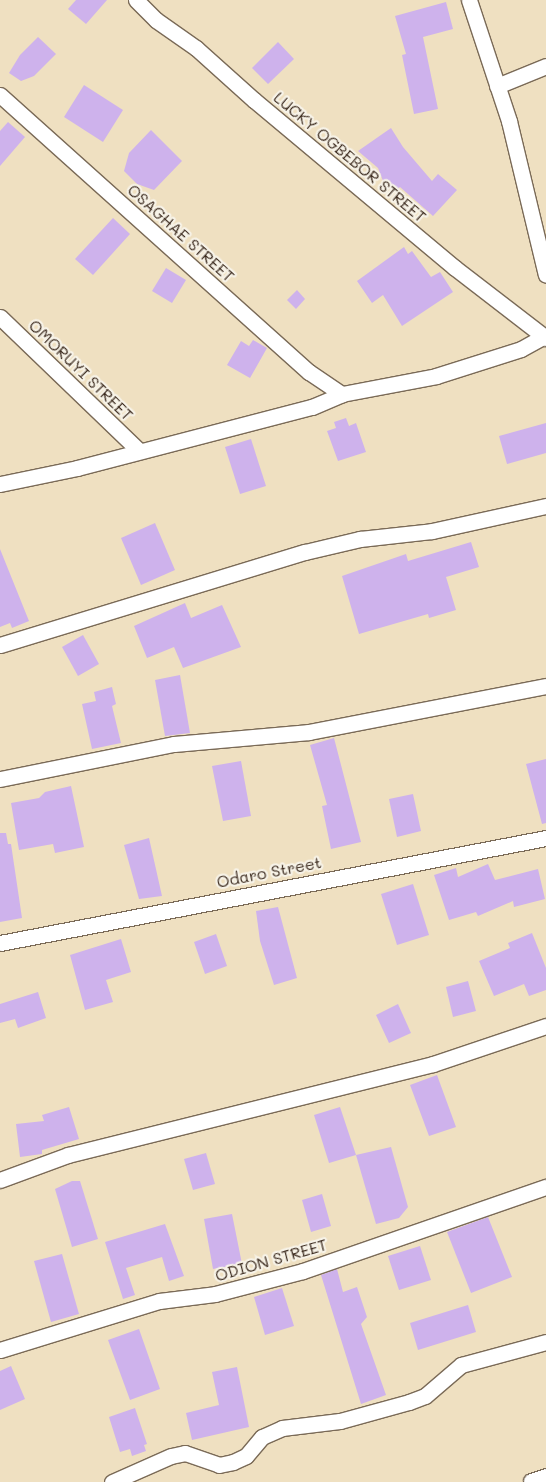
<!DOCTYPE html>
<style>
body{margin:0}
#map{position:relative;width:546px;height:1482px;overflow:hidden;background:#efe0c1;font-family:Mali,sans-serif}
div>[style]{position:absolute}
.building>*{inset:0;background:#ceb2ec}
.roads{filter:drop-shadow(1px 0 #7a6a57) drop-shadow(-1px 0 #7a6a57) drop-shadow(0 1px #7a6a57) drop-shadow(0 -1px #7a6a57)}
.minor>*{height:15px;margin:-7.5px;padding:0 7.5px;transform-origin:7.5px;border-radius:7.5px;background:#fff}
span{translate:-50% -50%;white-space:nowrap;text-align:center;line-height:1.15;-webkit-text-stroke:4.5px #f7f3e8;paint-order:stroke}
.street-label{font-size:16px;color:#3b2a1e}
</style>
<div id="map">
<div class="building">
<i style="clip-path:polygon(76px 0,107px 0,86px 24px,68px 9px)"></i>
<i style="clip-path:polygon(446px 2px,453px 29px,423px 37px,438px 109px,414px 114px,402px 55px,406px 54px,395px 16px)"></i>
<i style="clip-path:polygon(38px 37px,56px 54px,34px 76px,21px 81px,9px 73px,20px 55px)"></i>
<i style="clip-path:polygon(278px 42px,294px 59px,268px 84px,252px 68px)"></i>
<i style="clip-path:polygon(84px 85px,123px 110px,103px 142px,64px 117px)"></i>
<i style="clip-path:polygon(8px 122px,25px 137px,0 166px,0 131px)"></i>
<i style="clip-path:polygon(391px 128px,403px 147px,432px 181px,438px 174px,457px 190px,433px 216px,400px 187px,395px 192px,385px 186px,378px 168px,358px 151px)"></i>
<i style="clip-path:polygon(151px 130px,182px 161px,154px 190px,137px 184px,124px 171px,129px 153px)"></i>
<i style="clip-path:polygon(113px 218px,130px 234px,93px 275px,75px 259px)"></i>
<i style="clip-path:polygon(404px 247px,408px 254px,412px 251px,431px 277px,440px 272px,453px 292px,402px 326px,383px 295px,372px 303px,357px 281px)"></i>
<i style="clip-path:polygon(166px 268px,186px 280px,172px 303px,152px 291px)"></i>
<i style="clip-path:polygon(297px 290px,305px 299px,296px 309px,287px 300px)"></i>
<i style="clip-path:polygon(253px 340px,267px 348px,250px 378px,227px 365px,241px 341px,249px 346px)"></i>
<i style="clip-path:polygon(346px 418px,349px 426px,356px 423px,366px 452px,338px 461px,327px 431px,336px 428px,334px 422px)"></i>
<i style="clip-path:polygon(546px 423px,546px 453px,507px 464px,499px 436px)"></i>
<i style="clip-path:polygon(251px 439px,266px 486px,240px 494px,225px 447px)"></i>
<i style="clip-path:polygon(155px 523px,175px 570px,141px 585px,121px 538px)"></i>
<i style="clip-path:polygon(471px 542px,479px 567px,446px 577px,456px 610px,429px 618px,428px 614px,359px 634px,342px 576px,406px 554px,408px 561px)"></i>
<i style="clip-path:polygon(0 549px,29px 621px,12px 628px,10px 623px,0 627px)"></i>
<i style="clip-path:polygon(185px 603px,191px 618px,222px 605px,241px 647px,183px 668px,174px 647px,147px 658px,134px 626px)"></i>
<i style="clip-path:polygon(83px 635px,99px 664px,78px 676px,62px 647px)"></i>
<i style="clip-path:polygon(180px 675px,190px 733px,165px 736px,155px 680px)"></i>
<i style="clip-path:polygon(112px 687px,116px 704px,112px 706px,121px 743px,92px 749px,82px 704px,96px 701px,94px 692px)"></i>
<i style="clip-path:polygon(334px 738px,361px 842px,331px 849px,322px 806px,327px 805px,310px 745px)"></i>
<i style="clip-path:polygon(546px 759px,546px 823px,542px 824px,526px 764px)"></i>
<i style="clip-path:polygon(241px 761px,251px 816px,223px 821px,212px 766px)"></i>
<i style="clip-path:polygon(71px 786px,84px 847px,55px 853px,53px 844px,19px 850px,11px 803px,39px 798px,45px 792px)"></i>
<i style="clip-path:polygon(413px 794px,421px 831px,397px 837px,389px 799px)"></i>
<i style="clip-path:polygon(0 833px,6px 833px,8px 844px,11px 844px,22px 918px,0 922px)"></i>
<i style="clip-path:polygon(149px 838px,162px 896px,139px 899px,124px 845px)"></i>
<i style="clip-path:polygon(488px 864px,495px 880px,538px 869px,545px 899px,514px 907px,513px 901px,478px 916px,476px 912px,449px 920px,434px 875px,456px 868px,458px 877px)"></i>
<i style="clip-path:polygon(413px 884px,429px 935px,397px 945px,381px 894px)"></i>
<i style="clip-path:polygon(278px 907px,297px 978px,274px 985px,260px 941px,256px 911px)"></i>
<i style="clip-path:polygon(532px 933px,546px 968px,546px 990px,529px 996px,524px 984px,494px 996px,479px 961px,510px 948px,508px 943px)"></i>
<i style="clip-path:polygon(216px 934px,227px 966px,205px 974px,194px 942px)"></i>
<i style="clip-path:polygon(121px 939px,131px 972px,106px 980px,113px 1002px,85px 1010px,70px 955px)"></i>
<i style="clip-path:polygon(468px 981px,476px 1011px,453px 1017px,446px 987px)"></i>
<i style="clip-path:polygon(38px 992px,46px 1018px,18px 1028px,15px 1019px,0 1023px,0 1004px)"></i>
<i style="clip-path:polygon(398px 1004px,411px 1033px,389px 1043px,376px 1015px)"></i>
<i style="clip-path:polygon(437px 1075px,456px 1127px,429px 1136px,410px 1085px)"></i>
<i style="clip-path:polygon(69px 1107px,79px 1139px,42px 1150px,42px 1154px,20px 1157px,16px 1124px,44px 1121px,42px 1115px)"></i>
<i style="clip-path:polygon(340px 1107px,356px 1155px,329px 1163px,314px 1115px)"></i>
<i style="clip-path:polygon(391px 1147px,408px 1207px,399px 1218px,376px 1224px,356px 1155px)"></i>
<i style="clip-path:polygon(206px 1153px,215px 1184px,193px 1190px,184px 1159px)"></i>
<i style="clip-path:polygon(72px 1181px,80px 1181px,98px 1239px,72px 1247px,55px 1189px)"></i>
<i style="clip-path:polygon(322px 1194px,331px 1226px,311px 1232px,302px 1200px)"></i>
<i style="clip-path:polygon(232px 1214px,242px 1264px,213px 1269px,204px 1219px)"></i>
<i style="clip-path:polygon(488px 1217px,512px 1277px,471px 1293px,447px 1232px)"></i>
<i style="clip-path:polygon(165px 1224px,184px 1276px,169px 1281px,162px 1257px,126px 1268px,135px 1295px,123px 1299px,105px 1242px)"></i>
<i style="clip-path:polygon(420px 1246px,431px 1280px,399px 1290px,388px 1256px)"></i>
<i style="clip-path:polygon(62px 1254px,79px 1314px,51px 1322px,34px 1261px)"></i>
<i style="clip-path:polygon(337px 1269px,343px 1292px,357px 1287px,367px 1317px,361px 1324px,386px 1395px,361px 1404px,321px 1275px)"></i>
<i style="clip-path:polygon(282px 1288px,294px 1326px,265px 1335px,254px 1297px)"></i>
<i style="clip-path:polygon(468px 1305px,476px 1332px,418px 1350px,410px 1323px)"></i>
<i style="clip-path:polygon(139px 1329px,160px 1389px,130px 1400px,108px 1340px)"></i>
<i style="clip-path:polygon(11px 1366px,25px 1399px,0 1410px,0 1371px)"></i>
<i style="clip-path:polygon(237px 1367px,249px 1427px,192px 1440px,186px 1413px,219px 1405px,212px 1372px)"></i>
<i style="clip-path:polygon(135px 1408px,147px 1444px,144px 1445px,146px 1451px,132px 1456px,130px 1449px,120px 1452px,109px 1417px)"></i>
</div>
<div class="roads">
<div class="minor">
<i style="left:136px;top:0;width:28px;rotate:45deg"></i>
<i style="left:156px;top:20px;width:49px;rotate:35deg"></i>
<i style="left:196px;top:48px;width:78px;rotate:41.9deg"></i>
<i style="left:254px;top:100px;width:262px;rotate:39.9deg"></i>
<i style="left:455px;top:268px;width:115px;rotate:37.6deg"></i>
<i style="left:469px;top:0;width:127px;rotate:71.7deg"></i>
<i style="left:509px;top:121px;width:158px;rotate:76.5deg"></i>
<i style="left:497px;top:86px;width:53px;rotate:-22.2deg"></i>
<i style="left:0;top:95px;width:415px;rotate:41.9deg"></i>
<i style="left:309px;top:372px;width:40px;rotate:34deg"></i>
<i style="left:0;top:317px;width:190px;rotate:43.9deg"></i>
<i style="left:0;top:484px;width:79px;rotate:-11.7deg"></i>
<i style="left:77px;top:468px;width:243px;rotate:-14.6deg"></i>
<i style="left:312px;top:407px;width:33px;rotate:-23deg"></i>
<i style="left:342px;top:394px;width:96px;rotate:-10.8deg"></i>
<i style="left:436px;top:376px;width:89px;rotate:-17.6deg"></i>
<i style="left:521px;top:349px;width:25px;rotate:-29deg"></i>
<i style="left:0;top:645px;width:319px;rotate:-17deg"></i>
<i style="left:305px;top:552px;width:57px;rotate:-13.3deg"></i>
<i style="left:360px;top:539px;width:72px;rotate:-6.3deg"></i>
<i style="left:432px;top:531px;width:117px;rotate:-12.4deg"></i>
<i style="left:0;top:779px;width:177px;rotate:-11.4deg"></i>
<i style="left:174px;top:744px;width:136px;rotate:-5.1deg"></i>
<i style="left:309px;top:732px;width:241px;rotate:-11deg"></i>
<i style="left:0;top:943px;width:556px;rotate:-10.89deg"></i>
<i style="left:0;top:1180px;width:72px;rotate:-20.2deg"></i>
<i style="left:68px;top:1155px;width:376px;rotate:-14deg"></i>
<i style="left:433px;top:1064px;width:119px;rotate:-18.6deg"></i>
<i style="left:0;top:1350px;width:166px;rotate:-17.1deg"></i>
<i style="left:159px;top:1301px;width:56px;rotate:-7.1deg"></i>
<i style="left:215px;top:1294px;width:91px;rotate:-14.6deg"></i>
<i style="left:303px;top:1271px;width:257px;rotate:-19.1deg"></i>
<i style="left:531px;top:1481px;width:16px;rotate:-18deg"></i>
<i style="left:112px;top:1482px;width:64px;rotate:-23.8deg"></i>
<i style="left:171px;top:1456px;width:14px;rotate:-12deg"></i>
<i style="left:185px;top:1453px;width:36px;rotate:19deg"></i>
<i style="left:219px;top:1465px;width:14px;rotate:-12deg"></i>
<i style="left:233px;top:1462px;width:14px;rotate:-25deg"></i>
<i style="left:246px;top:1456px;width:25px;rotate:-50deg"></i>
<i style="left:262px;top:1437px;width:22px;rotate:-24deg"></i>
<i style="left:282px;top:1428px;width:58px;rotate:-6.9deg"></i>
<i style="left:340px;top:1421px;width:72px;rotate:-15.4deg"></i>
<i style="left:409px;top:1402px;width:17px;rotate:-21deg"></i>
<i style="left:425px;top:1396px;width:48px;rotate:-40.7deg"></i>
<i style="left:461px;top:1365px;width:88px;rotate:-15.1deg"></i>
</div>
</div>
<div class="street-label">
<span style="left:350px;top:157px;rotate:40deg">LUCKY OGBEBOR STREET</span>
<span style="left:181px;top:233px;rotate:42deg">OSAGHAE STREET</span>
<span style="left:81px;top:370px;rotate:44deg">OMORUYI STREET</span>
<span style="left:269px;top:872px;rotate:-11deg">Odaro Street</span>
<span style="left:271px;top:1260px;rotate:-16deg">ODION STREET</span>
</div>
</div>
